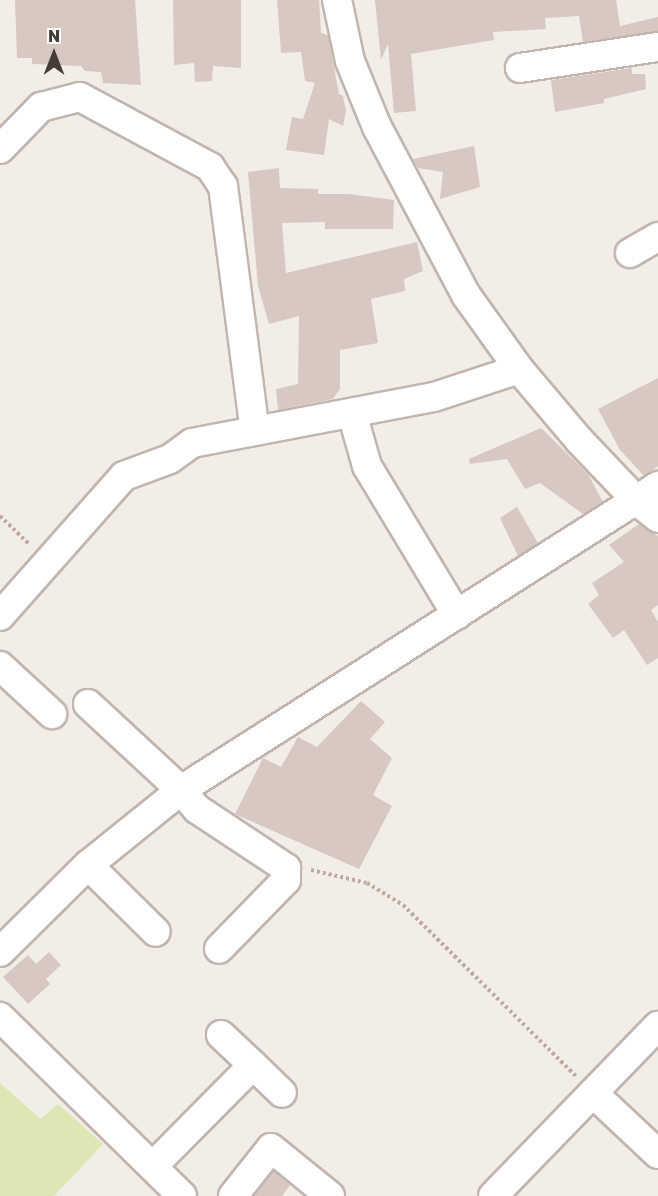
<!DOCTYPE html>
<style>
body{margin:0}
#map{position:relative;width:658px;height:1196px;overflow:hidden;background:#f3ede8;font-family:"Golos Text",sans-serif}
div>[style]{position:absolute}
.green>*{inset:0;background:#dee6b3}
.building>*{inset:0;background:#d7c8c1}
.path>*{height:4px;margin-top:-2px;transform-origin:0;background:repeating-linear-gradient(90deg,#c0a99d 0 3px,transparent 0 6px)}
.roads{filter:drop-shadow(2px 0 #c1b5ae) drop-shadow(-2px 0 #c1b5ae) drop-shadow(0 2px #c1b5ae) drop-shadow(0 -2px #c1b5ae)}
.minor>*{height:28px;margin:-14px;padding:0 14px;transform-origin:14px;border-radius:14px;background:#fff}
span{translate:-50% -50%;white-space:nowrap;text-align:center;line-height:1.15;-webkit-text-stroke:5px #fff;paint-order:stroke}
.north{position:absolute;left:24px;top:24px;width:60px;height:60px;-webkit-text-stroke:4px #fff;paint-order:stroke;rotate:0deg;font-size:16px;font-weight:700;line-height:24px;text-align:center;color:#463c37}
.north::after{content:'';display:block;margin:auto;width:21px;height:27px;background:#463c37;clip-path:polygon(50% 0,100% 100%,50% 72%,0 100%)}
</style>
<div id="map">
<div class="green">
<i style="clip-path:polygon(0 1083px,41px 1119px,58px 1104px,103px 1144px,54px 1196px,0 1196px)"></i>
</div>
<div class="building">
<i style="clip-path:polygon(15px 0,135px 0,141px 85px,103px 83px,101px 72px,85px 71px,81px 66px,32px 64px,32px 58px,17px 58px)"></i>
<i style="clip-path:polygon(173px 0,241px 0,241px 68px,213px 66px,212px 81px,195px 82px,194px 63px,174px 65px)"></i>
<i style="clip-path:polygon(277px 0,319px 0,321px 33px,328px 35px,339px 94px,343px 96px,346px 111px,343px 126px,329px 119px,324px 155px,286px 150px,292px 117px,303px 119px,315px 83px,305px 81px,301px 52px,281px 53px)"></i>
<i style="clip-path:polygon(375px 0,616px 0,620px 26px,658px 17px,658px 31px,583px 42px,579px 16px,545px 18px,546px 29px,493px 32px,494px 40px,411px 54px,416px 111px,394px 113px,388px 44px,381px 60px)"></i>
<i style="clip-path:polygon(632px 68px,632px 74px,645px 74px,646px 89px,604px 99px,604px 103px,555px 112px,551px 80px)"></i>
<i style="clip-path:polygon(474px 146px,480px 187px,440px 199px,443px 172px,418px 168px,413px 159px)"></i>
<i style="clip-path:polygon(279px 168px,280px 188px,318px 189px,318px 194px,348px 194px,394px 200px,393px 229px,325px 229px,325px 222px,282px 223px,286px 273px,417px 242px,423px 271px,404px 279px,405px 291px,371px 299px,378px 343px,340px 350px,340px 389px,333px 399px,278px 410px,276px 389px,298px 384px,299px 316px,269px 324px,258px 286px,248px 172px)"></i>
<i style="clip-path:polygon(658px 378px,658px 466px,644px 476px,620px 450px,598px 409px)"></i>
<i style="clip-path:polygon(541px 428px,588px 474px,603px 502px,583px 514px,540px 483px,525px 489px,507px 459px,470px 464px,469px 459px)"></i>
<i style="clip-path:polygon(517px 507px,538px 543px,518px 556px,500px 518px)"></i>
<i style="clip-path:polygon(639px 524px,658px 536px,658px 605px,651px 610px,658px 622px,658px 658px,647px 665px,624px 630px,613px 638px,588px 604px,599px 595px,592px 583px,624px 562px,609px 545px)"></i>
<i style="clip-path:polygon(361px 701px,385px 722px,370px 739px,392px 758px,373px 795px,392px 806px,359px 869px,235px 814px,263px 758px,281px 767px,298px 737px,317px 747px)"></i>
<i style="clip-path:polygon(49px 952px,61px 965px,46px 979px,50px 984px,28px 1004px,3px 977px,28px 955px,36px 964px)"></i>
<i style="clip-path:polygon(274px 1171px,290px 1185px,282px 1196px,254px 1196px)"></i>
</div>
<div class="path">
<i style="left:0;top:516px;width:42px;rotate:44deg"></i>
<i style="left:311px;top:870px;width:57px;rotate:13.1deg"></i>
<i style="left:367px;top:883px;width:42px;rotate:31.4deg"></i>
<i style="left:403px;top:905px;width:243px;rotate:44.7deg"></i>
</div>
<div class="roads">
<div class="minor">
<i style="left:337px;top:0;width:62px;rotate:78deg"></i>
<i style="left:350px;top:61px;width:71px;rotate:67.8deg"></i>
<i style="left:377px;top:127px;width:190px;rotate:62.1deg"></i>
<i style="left:466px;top:295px;width:91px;rotate:54.4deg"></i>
<i style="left:519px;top:369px;width:93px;rotate:49.8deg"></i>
<i style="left:579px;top:440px;width:84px;rotate:46.4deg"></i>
<i style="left:637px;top:501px;width:27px;rotate:39deg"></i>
<i style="left:520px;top:68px;width:140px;rotate:-8.7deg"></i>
<i style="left:0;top:149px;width:59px;rotate:-45.7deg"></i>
<i style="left:41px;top:107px;width:40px;rotate:-14.4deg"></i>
<i style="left:80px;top:97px;width:148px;rotate:28.3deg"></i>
<i style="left:210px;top:167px;width:23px;rotate:56deg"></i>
<i style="left:223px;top:186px;width:247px;rotate:82.6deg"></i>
<i style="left:630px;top:253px;width:32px;rotate:-30deg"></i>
<i style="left:352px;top:413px;width:55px;rotate:74.2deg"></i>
<i style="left:367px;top:466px;width:174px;rotate:58.9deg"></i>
<i style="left:0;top:616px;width:187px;rotate:-48.5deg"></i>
<i style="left:124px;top:476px;width:49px;rotate:-20.3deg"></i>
<i style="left:170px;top:459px;width:27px;rotate:-36deg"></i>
<i style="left:192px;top:443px;width:246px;rotate:-10.8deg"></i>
<i style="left:434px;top:397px;width:89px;rotate:-18.2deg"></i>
<i style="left:0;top:666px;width:71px;rotate:42.7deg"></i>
<i style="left:88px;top:704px;width:127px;rotate:42.8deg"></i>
<i style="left:181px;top:790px;width:25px;rotate:50deg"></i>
<i style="left:197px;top:809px;width:107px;rotate:33.5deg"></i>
<i style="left:286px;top:868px;width:12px;rotate:90deg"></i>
<i style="left:286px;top:880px;width:96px;rotate:134.2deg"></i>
<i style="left:88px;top:865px;width:95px;rotate:44.6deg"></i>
<i style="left:0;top:952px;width:124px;rotate:-44.7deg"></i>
<i style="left:88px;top:865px;width:119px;rotate:-38.9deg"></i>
<i style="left:181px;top:790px;width:566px;rotate:-32.51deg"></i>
<i style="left:0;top:1017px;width:255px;rotate:44.5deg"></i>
<i style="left:253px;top:1065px;width:40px;rotate:44deg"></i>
<i style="left:593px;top:1093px;width:89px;rotate:43.2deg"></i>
<i style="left:153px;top:1166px;width:142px;rotate:-45.3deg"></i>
<i style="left:253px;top:1065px;width:44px;rotate:-136.8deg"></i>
<i style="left:233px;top:1196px;width:61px;rotate:-51.6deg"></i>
<i style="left:271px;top:1148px;width:76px;rotate:39.1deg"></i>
<i style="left:493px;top:1196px;width:237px;rotate:-45.9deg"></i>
</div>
</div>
<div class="north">N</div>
</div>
